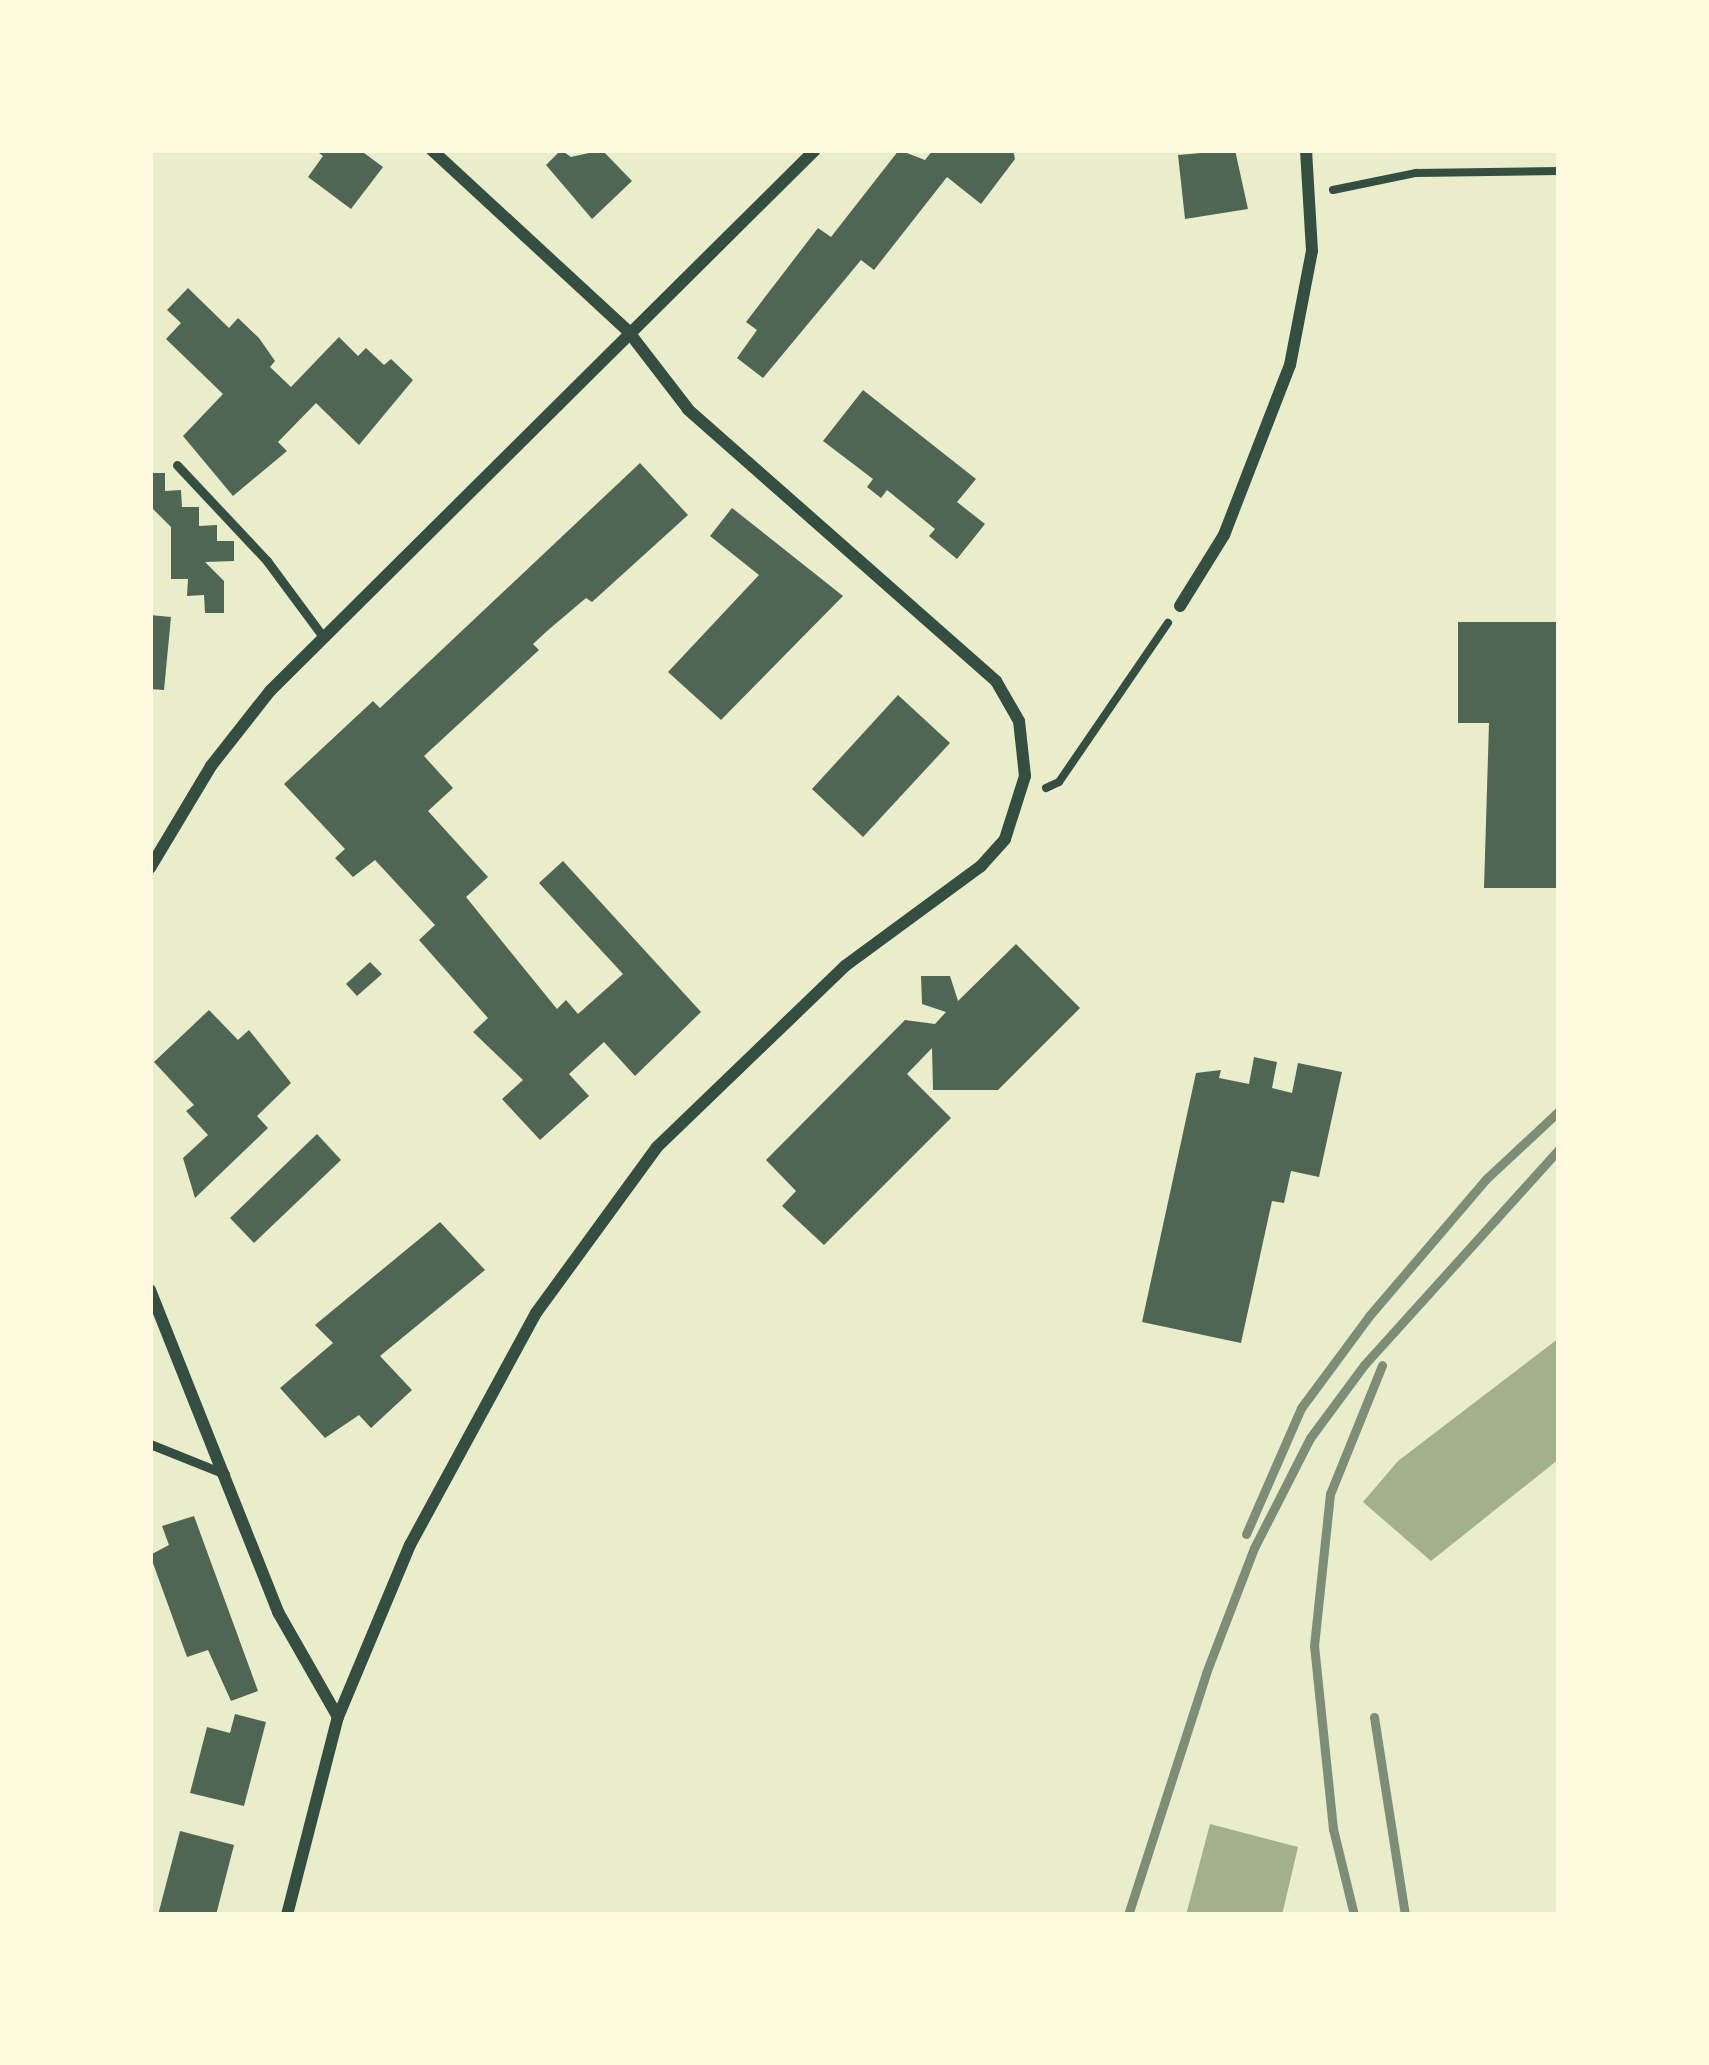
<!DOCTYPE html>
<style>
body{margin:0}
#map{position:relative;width:1709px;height:2065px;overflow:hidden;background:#e9edc9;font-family:"DM Sans",sans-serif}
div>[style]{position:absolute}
.water>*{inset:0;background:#a3b18a}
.building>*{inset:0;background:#4f6655}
.path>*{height:8px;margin:-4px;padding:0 4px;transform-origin:4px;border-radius:4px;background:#344e41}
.service>*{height:9px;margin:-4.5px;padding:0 4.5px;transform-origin:4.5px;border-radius:4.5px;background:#344e41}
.minor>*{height:12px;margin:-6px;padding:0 6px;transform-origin:6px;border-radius:6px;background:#344e41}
.rail>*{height:9px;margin:-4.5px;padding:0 4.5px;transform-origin:4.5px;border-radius:4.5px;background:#7c8e77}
span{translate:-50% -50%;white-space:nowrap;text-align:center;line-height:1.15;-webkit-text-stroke:12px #fefae0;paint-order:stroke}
.frame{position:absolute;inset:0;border:153px solid #fefae0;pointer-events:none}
</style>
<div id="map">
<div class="water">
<i style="clip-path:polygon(1559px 1338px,1559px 1459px,1431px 1561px,1363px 1502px,1398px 1461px)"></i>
<i style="clip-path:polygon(1210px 1824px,1298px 1847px,1282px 1915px,1186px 1915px)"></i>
</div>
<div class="building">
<i style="clip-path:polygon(315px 150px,360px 150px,383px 167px,351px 209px,308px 177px,323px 156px)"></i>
<i style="clip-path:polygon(561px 150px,571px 157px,602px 150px,632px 181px,592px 219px,546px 165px)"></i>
<i style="clip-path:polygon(899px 150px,925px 160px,933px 150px,1013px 150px,1015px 159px,981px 204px,947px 177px,874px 270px,861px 260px,763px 378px,737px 358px,757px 330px,746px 322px,818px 228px,831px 237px)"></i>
<i style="clip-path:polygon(1235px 150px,1248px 209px,1185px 219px,1178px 155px)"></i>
<i style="clip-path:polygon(188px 288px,229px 328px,238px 318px,259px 338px,275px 361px,270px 367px,291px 387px,339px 337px,358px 356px,366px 348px,384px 365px,391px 359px,413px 380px,359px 445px,316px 403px,278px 442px,287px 451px,233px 496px,183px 436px,223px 394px,166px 339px,181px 323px,167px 310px)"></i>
<i style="clip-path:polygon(863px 390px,976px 479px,957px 502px,985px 524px,957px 559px,929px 536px,935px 529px,887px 490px,881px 498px,867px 487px,873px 479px,823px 441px)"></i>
<i style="clip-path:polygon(640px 463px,688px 515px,592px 602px,586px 598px,547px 631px,533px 644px,539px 650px,424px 756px,453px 788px,428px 811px,488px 877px,466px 897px,557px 1009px,566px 1000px,578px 1014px,623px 974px,539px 883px,563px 861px,701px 1012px,635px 1076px,604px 1042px,569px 1074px,589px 1096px,540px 1140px,502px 1099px,523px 1080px,473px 1032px,488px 1018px,419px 940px,435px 925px,375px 860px,353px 877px,335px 858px,345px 849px,284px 784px,373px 701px,380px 708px)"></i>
<i style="clip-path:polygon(150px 473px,165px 473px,165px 491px,181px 490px,182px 507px,199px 507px,199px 526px,217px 525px,217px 541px,234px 541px,234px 561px,205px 562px,224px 581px,224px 613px,205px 613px,204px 595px,187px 596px,188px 579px,171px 579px,171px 527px,150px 506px)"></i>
<i style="clip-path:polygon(732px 508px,843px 596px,721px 720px,668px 672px,759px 575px,710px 536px)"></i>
<i style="clip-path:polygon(150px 615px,171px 617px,164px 690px,150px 689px)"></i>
<i style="clip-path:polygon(1458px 622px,1559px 622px,1559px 888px,1484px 888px,1489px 723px,1458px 723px)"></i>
<i style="clip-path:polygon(898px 695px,950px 743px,863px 837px,812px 789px)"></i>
<i style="clip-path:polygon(1016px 944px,1080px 1008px,998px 1090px,933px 1090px,932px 1048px,907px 1074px,951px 1118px,824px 1245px,782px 1206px,796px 1191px,766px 1160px,905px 1020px,935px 1024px,946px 1012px,922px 1004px,921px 976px,950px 976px,958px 1001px)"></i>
<i style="clip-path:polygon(370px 962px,382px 974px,357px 996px,346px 984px)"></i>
<i style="clip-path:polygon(209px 1010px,238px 1040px,249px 1030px,291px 1083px,257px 1116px,268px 1128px,195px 1198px,183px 1158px,208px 1135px,186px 1111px,194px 1105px,154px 1062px)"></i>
<i style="clip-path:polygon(1254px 1057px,1277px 1062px,1272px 1088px,1292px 1093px,1298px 1063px,1342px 1072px,1319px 1177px,1291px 1171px,1284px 1203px,1272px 1201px,1241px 1343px,1142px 1322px,1196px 1073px,1221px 1070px,1219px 1078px,1249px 1084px)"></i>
<i style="clip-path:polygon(317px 1134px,341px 1160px,254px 1243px,230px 1218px)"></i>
<i style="clip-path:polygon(440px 1222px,485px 1270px,380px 1356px,412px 1390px,371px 1428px,359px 1415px,325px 1438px,280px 1388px,333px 1343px,315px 1325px)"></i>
<i style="clip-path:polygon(194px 1516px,258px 1691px,231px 1701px,208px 1650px,187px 1657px,150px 1555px,169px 1545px,162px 1526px)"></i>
<i style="clip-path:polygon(235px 1714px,266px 1722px,244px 1806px,190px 1793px,207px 1727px,230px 1733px)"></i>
<i style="clip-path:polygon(180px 1831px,234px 1845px,216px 1915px,158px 1915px)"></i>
</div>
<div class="path">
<i style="left:1333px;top:190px;width:85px;rotate:-11.6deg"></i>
<i style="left:1416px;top:173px;width:143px;rotate:-0.8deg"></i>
<i style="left:1046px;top:788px;width:14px;rotate:-25deg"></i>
<i style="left:1059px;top:782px;width:193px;rotate:-55.6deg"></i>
</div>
<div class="service">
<i style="left:177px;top:465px;width:132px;rotate:46.8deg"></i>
<i style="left:267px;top:561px;width:96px;rotate:53.5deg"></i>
<i style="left:150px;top:1444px;width:81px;rotate:21.8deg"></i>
</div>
<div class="minor">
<i style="left:1180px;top:606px;width:84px;rotate:-58.2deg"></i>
<i style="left:1224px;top:535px;width:182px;rotate:-68.8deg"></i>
<i style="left:1290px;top:365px;width:116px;rotate:-79.1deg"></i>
<i style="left:1312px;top:251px;width:101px;rotate:-93.4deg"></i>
<i style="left:150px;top:868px;width:119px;rotate:-59.1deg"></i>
<i style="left:211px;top:766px;width:95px;rotate:-51.8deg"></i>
<i style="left:270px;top:691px;width:768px;rotate:-44.79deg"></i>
<i style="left:150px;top:1290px;width:347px;rotate:68.3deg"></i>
<i style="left:278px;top:1612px;width:121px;rotate:60.3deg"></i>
<i style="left:287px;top:1915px;width:204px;rotate:-75.6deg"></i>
<i style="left:338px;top:1717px;width:186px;rotate:-67.3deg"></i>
<i style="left:410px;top:1545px;width:264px;rotate:-61.5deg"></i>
<i style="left:536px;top:1313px;width:205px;rotate:-53.9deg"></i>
<i style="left:657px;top:1147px;width:261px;rotate:-43.9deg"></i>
<i style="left:845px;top:966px;width:169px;rotate:-36.3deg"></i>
<i style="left:981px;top:866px;width:36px;rotate:-48deg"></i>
<i style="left:1005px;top:839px;width:66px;rotate:-72.4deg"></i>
<i style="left:1025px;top:776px;width:55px;rotate:-96.2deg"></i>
<i style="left:1019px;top:721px;width:46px;rotate:-119.9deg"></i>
<i style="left:996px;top:681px;width:411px;rotate:-138.6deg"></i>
<i style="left:688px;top:409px;width:98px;rotate:-127.6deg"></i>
<i style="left:628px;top:331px;width:267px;rotate:-137.3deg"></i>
</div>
<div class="rail">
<i style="left:1246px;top:1534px;width:137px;rotate:-66.4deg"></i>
<i style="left:1301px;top:1408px;width:114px;rotate:-53.5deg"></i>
<i style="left:1369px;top:1316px;width:180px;rotate:-49.5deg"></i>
<i style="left:1486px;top:1179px;width:100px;rotate:-43deg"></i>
<i style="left:1374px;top:1717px;width:200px;rotate:81.1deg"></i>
<i style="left:1128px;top:1915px;width:254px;rotate:-72.1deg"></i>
<i style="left:1206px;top:1673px;width:134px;rotate:-69deg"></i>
<i style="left:1254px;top:1548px;width:123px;rotate:-63deg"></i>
<i style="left:1310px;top:1438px;width:91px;rotate:-53.5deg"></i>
<i style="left:1364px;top:1365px;width:291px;rotate:-47.9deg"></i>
<i style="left:1354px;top:1915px;width:89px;rotate:-103.7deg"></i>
<i style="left:1333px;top:1829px;width:184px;rotate:-95.9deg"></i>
<i style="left:1314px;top:1646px;width:153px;rotate:-84deg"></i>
<i style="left:1330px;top:1494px;width:139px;rotate:-68deg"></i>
</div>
<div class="frame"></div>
</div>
